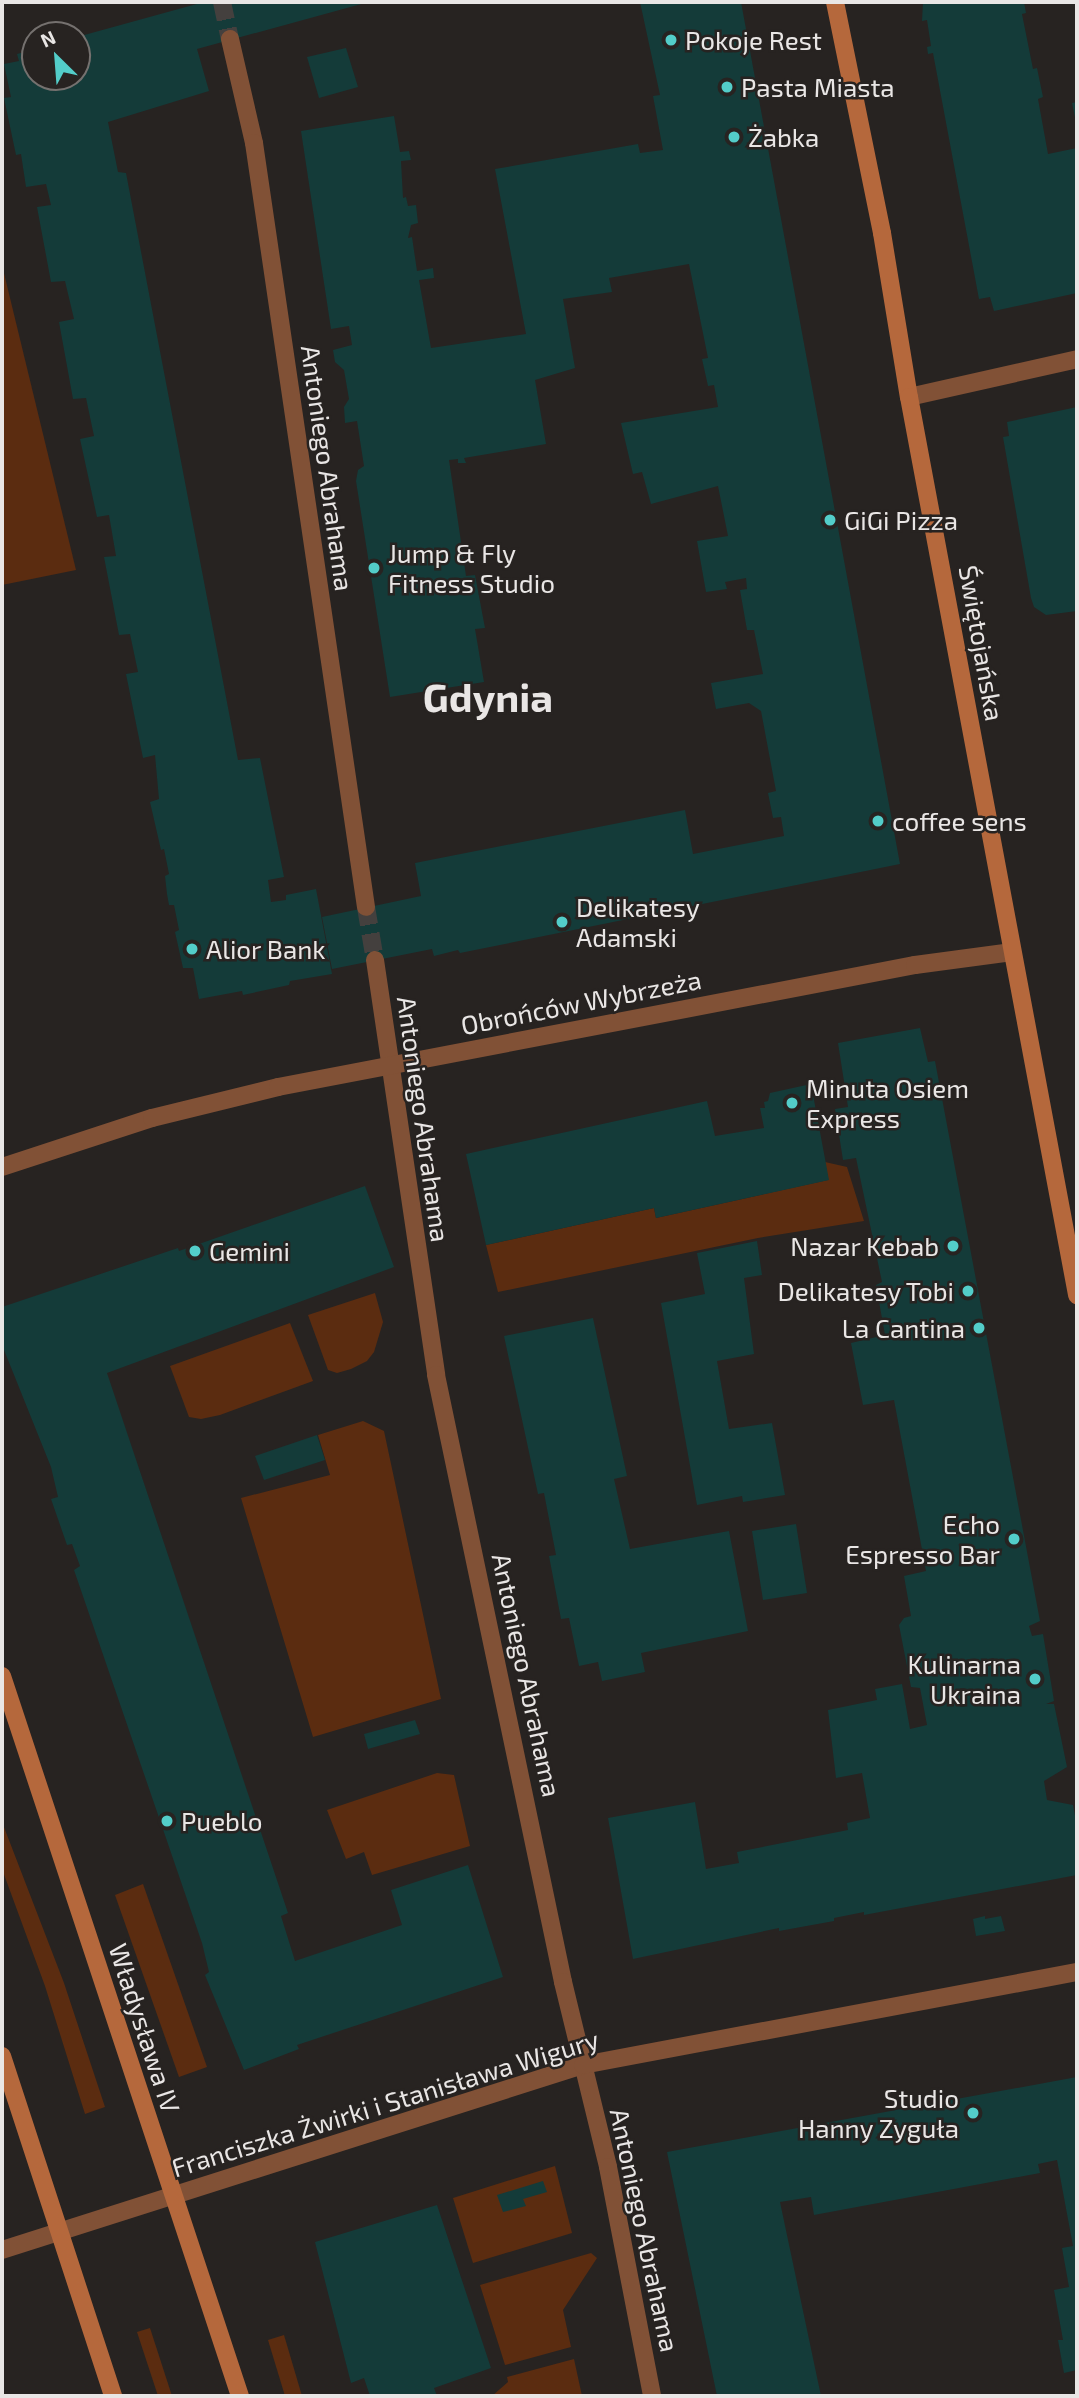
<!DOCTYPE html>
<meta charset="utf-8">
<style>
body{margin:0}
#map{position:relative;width:1079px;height:2398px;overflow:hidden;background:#272321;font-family:"Exo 2",sans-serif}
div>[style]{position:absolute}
.green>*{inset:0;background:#5b2c10}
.building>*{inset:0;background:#143b39}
.street-tunnel>*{height:18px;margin-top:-9px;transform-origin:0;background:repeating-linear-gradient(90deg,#44403e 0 18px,transparent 0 27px)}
.street>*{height:18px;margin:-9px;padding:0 9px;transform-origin:9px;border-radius:9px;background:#815136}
.secondary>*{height:18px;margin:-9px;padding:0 9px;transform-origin:9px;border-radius:9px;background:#b5683c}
.dots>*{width:19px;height:19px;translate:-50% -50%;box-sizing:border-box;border:4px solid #272321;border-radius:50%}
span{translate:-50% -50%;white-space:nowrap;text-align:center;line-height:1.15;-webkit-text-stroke:5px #272321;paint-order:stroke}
.poi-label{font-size:26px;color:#e9e6e5}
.left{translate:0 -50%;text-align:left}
.right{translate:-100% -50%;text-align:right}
.street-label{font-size:26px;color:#e9e6e5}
.town-label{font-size:40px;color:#e9e6e5;font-weight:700}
.frame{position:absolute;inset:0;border:4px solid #e9e6e5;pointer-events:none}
.north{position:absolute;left:21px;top:21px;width:70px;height:70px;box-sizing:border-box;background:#272321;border:2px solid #75716f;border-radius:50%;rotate:335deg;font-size:19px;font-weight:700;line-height:28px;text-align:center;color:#e9e6e5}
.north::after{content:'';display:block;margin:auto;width:24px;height:32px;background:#53cdc9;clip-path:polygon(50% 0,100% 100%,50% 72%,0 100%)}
</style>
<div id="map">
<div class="green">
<i style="clip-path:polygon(2px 265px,76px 570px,2px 585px)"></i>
<i style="clip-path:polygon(825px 1162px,847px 1167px,864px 1221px,758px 1238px,498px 1292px,486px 1245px,654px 1208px,656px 1218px,828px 1180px)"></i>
<i style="clip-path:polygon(375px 1293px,383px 1322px,374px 1352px,367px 1361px,351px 1369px,337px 1373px,328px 1370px,308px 1315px)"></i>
<i style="clip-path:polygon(290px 1323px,313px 1381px,220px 1415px,201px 1419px,189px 1417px,170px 1366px)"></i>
<i style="clip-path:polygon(363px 1421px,384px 1431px,441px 1699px,313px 1737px,241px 1498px,330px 1475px,318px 1435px)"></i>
<i style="clip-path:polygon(437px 1773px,454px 1775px,470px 1846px,372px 1875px,364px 1852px,346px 1859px,327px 1810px)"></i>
<i style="clip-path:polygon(2px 1822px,64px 1983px,105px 2107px,85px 2114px,45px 1986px,2px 1869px)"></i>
<i style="clip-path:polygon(143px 1884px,207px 2067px,179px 2077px,115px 1895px)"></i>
<i style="clip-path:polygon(555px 2166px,572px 2233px,473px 2263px,453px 2198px)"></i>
<i style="clip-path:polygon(591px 2253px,597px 2258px,563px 2310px,571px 2347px,505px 2365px,480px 2285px)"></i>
<i style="clip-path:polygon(150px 2328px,172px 2396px,158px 2396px,137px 2332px)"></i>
<i style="clip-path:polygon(284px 2335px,302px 2396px,285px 2396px,268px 2340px)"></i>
<i style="clip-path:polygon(574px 2359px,582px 2396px,492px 2396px,508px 2382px,507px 2377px)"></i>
</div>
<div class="building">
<i style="clip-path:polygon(204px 2px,365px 3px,197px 49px,209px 91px,108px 122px,118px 172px,126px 173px,238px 760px,260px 758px,271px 813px,284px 877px,268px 880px,271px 902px,286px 900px,286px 895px,316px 889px,332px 974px,290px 981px,289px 985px,243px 995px,242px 991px,199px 999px,193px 968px,183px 968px,175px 932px,179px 930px,174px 905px,169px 905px,167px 894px,165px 876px,169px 874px,164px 849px,161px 850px,150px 802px,159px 799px,155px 755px,143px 758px,126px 674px,138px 672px,130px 634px,119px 635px,104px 557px,116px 556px,109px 515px,97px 517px,80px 439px,94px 436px,86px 398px,73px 399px,59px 322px,74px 319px,65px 281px,51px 282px,37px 207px,51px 205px,46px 184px,26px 187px,21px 154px,16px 155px,4px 98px,11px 97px,4px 64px,19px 61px,17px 54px,35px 49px,35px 77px,77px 77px,77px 37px)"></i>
<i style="clip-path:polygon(640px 2px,741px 2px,900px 864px,460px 953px,458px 950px,434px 956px,432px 949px,332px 969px,322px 917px,421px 896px,415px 863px,685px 810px,693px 854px,784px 836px,781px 817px,773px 818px,768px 793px,776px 791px,761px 711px,749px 703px,716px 709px,711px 683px,763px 674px,754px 630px,747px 630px,740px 590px,747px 589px,746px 578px,725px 582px,727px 589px,706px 592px,697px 541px,728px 536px,718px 486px,651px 504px,642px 472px,633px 474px,621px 423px,718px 407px,714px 385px,708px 386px,702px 359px,708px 358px,689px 264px,609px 278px,612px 292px,563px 299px,575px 368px,535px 380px,546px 444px,464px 458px,466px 463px,458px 463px,458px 459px,449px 460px,466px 576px,475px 575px,485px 628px,475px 629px,484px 682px,390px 697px,356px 481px,358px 470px,364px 466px,357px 421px,345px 423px,344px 407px,349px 399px,344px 370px,335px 362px,333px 350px,352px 345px,349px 326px,331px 329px,301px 131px,394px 116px,400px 152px,409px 151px,411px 160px,401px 161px,403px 198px,406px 197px,408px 206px,416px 205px,418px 223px,411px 225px,408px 238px,412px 237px,417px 271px,433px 268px,434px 278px,419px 280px,431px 348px,526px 334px,495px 169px,638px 144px,640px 153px,663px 150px,653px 96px,660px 95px)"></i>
<i style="clip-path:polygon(923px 2px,1024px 2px,1026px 13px,1022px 14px,1033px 69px,1037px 68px,1043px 97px,1038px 99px,1048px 154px,1077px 148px,1077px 293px,994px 311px,990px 297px,979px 299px,933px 53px,928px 54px,927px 47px,931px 46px,927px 20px,922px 21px)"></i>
<i style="clip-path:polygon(346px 48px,358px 87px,319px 98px,307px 57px)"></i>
<i style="clip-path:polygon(1077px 102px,1077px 122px,1076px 122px,1072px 103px)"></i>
<i style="clip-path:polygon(1077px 407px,1077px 611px,1046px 615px,1034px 607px,1031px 598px,1003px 437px,1009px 436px,1007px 422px)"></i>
<i style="clip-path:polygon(920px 1028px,928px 1062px,935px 1061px,1040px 1621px,1029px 1626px,1032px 1636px,1043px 1634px,1054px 1701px,1046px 1704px,1054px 1704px,1067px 1767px,1044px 1781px,1047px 1800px,1073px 1805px,1077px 1826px,1077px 1875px,864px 1915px,864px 1912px,834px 1918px,834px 1921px,779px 1931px,779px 1928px,633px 1959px,608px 1818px,695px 1802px,706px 1869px,739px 1863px,737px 1852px,848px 1830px,847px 1823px,870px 1818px,862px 1773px,836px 1778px,828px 1710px,877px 1700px,875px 1689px,902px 1684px,910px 1729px,927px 1725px,920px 1688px,911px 1687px,899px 1625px,904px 1618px,911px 1616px,904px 1576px,926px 1571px,894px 1400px,863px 1405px,851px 1343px,885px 1335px,876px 1285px,882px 1282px,856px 1158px,843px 1160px,835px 1109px,848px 1107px,838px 1043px)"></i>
<i style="clip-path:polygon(811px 1084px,829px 1180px,656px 1218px,654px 1208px,486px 1245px,466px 1154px,707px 1101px,715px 1136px,764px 1128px,760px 1108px,765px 1108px,764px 1102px,768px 1101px,770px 1093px)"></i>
<i style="clip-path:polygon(365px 1186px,394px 1267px,107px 1373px,288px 1913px,281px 1916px,295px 1961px,402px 1925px,391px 1890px,468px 1865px,503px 1977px,297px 2045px,299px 2049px,244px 2070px,205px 1975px,209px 1972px,202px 1943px,74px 1570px,80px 1566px,72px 1544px,67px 1545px,51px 1499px,58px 1497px,51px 1467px,2px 1345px,2px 1307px,178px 1248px,179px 1251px)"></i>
<i style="clip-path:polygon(757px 1241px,762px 1275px,744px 1278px,754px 1354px,717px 1361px,729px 1429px,772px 1423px,785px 1495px,743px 1502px,742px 1496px,697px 1505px,661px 1303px,705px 1294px,697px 1253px)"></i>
<i style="clip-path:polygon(593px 1318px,627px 1476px,614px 1479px,630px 1549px,729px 1531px,748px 1631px,641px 1653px,645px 1672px,602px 1681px,598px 1662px,579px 1666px,569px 1618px,561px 1619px,549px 1556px,556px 1555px,544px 1493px,538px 1494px,504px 1336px)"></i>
<i style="clip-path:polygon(317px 1435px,325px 1460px,264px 1480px,255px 1456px)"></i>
<i style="clip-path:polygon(796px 1524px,807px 1593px,763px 1600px,752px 1531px)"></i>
<i style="clip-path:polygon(415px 1720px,420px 1734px,368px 1749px,364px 1734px)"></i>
<i style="clip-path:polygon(985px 1916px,985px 1919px,1001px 1916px,1005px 1931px,976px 1936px,973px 1919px)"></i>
<i style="clip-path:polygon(1077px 2077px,1077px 2370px,1064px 2373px,1058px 2340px,1063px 2340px,1054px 2290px,1069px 2287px,1062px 2248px,1073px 2246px,1057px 2160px,1038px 2164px,1040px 2173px,814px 2215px,811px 2197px,780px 2202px,821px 2396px,717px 2396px,667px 2152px)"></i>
<i style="clip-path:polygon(543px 2181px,547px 2192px,523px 2199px,526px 2206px,503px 2212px,497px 2195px)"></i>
<i style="clip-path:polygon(437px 2205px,491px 2368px,434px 2388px,437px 2396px,370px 2396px,364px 2378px,351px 2383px,315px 2242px)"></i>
</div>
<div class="street-tunnel">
<i style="left:222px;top:2px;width:38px;rotate:78deg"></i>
<i style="left:366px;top:907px;width:54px;rotate:80.4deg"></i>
</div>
<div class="street">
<i style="left:230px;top:39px;width:107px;rotate:77deg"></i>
<i style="left:254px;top:143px;width:772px;rotate:81.66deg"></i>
<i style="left:909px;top:397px;width:172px;rotate:-12.7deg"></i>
<i style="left:375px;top:960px;width:419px;rotate:81.6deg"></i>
<i style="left:436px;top:1375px;width:620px;rotate:78.18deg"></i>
<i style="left:563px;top:1982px;width:190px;rotate:76.3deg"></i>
<i style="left:608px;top:2167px;width:233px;rotate:79.1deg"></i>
<i style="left:2px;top:1167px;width:158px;rotate:-18.1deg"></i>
<i style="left:152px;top:1118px;width:130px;rotate:-13.8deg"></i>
<i style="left:278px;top:1087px;width:649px;rotate:-10.84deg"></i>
<i style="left:915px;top:965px;width:98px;rotate:-7.6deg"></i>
<i style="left:2px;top:2250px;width:610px;rotate:-17.66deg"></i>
<i style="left:583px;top:2065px;width:503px;rotate:-10.66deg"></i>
</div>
<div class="secondary">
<i style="left:835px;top:2px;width:236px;rotate:78.5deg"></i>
<i style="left:882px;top:233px;width:166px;rotate:80.7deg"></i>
<i style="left:909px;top:397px;width:914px;rotate:79.4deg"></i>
<i style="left:2px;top:1676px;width:758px;rotate:71.71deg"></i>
<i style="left:2px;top:2056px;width:358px;rotate:71.9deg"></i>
</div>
<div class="dots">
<i style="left:671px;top:40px;background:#53cdc9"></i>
<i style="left:727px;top:87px;background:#53cdc9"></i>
<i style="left:734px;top:137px;background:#53cdc9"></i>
<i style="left:830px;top:520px;background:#53cdc9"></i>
<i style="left:374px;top:568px;background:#53cdc9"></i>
<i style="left:878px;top:821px;background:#53cdc9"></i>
<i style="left:562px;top:922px;background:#53cdc9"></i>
<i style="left:192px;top:949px;background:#53cdc9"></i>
<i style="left:792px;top:1103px;background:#53cdc9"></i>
<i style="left:953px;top:1246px;background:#53cdc9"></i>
<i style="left:195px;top:1251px;background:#53cdc9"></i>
<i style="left:968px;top:1291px;background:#53cdc9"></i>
<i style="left:979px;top:1328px;background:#53cdc9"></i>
<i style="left:1014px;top:1539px;background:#53cdc9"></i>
<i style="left:1035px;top:1679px;background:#53cdc9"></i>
<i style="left:167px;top:1821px;background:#53cdc9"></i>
<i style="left:973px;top:2113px;background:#53cdc9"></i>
</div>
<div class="poi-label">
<span class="left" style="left:685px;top:40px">Pokoje Rest</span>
<span class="left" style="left:741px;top:87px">Pasta Miasta</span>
<span class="left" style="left:748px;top:137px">Żabka</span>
<span class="left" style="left:844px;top:520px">GiGi Pizza</span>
<span class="left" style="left:388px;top:568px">Jump &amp; Fly<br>Fitness Studio</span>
<span class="left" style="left:892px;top:821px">coffee sens</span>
<span class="left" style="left:576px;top:922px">Delikatesy<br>Adamski</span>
<span class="left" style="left:206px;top:949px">Alior Bank</span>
<span class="left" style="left:806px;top:1103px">Minuta Osiem<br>Express</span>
<span class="right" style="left:939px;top:1246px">Nazar Kebab</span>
<span class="left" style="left:209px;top:1251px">Gemini</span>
<span class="right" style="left:954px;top:1291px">Delikatesy Tobi</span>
<span class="right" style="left:965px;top:1328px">La Cantina</span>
<span class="right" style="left:1000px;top:1539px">Echo<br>Espresso Bar</span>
<span class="right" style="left:1021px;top:1679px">Kulinarna<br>Ukraina</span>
<span class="left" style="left:181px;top:1821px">Pueblo</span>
<span class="right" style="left:959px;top:2113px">Studio<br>Hanny Zyguła</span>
</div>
<div class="street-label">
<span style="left:328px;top:468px;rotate:82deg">Antoniego Abrahama</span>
<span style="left:982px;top:643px;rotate:80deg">Świętojańska</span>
<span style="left:581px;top:1002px;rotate:-11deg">Obrońców Wybrzeża</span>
<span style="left:424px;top:1119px;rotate:82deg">Antoniego Abrahama</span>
<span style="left:527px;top:1675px;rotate:78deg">Antoniego Abrahama</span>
<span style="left:145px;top:2028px;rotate:72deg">Władysława IV</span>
<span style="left:385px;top:2103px;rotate:-17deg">Franciszka Żwirki i Stanisława Wigury</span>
<span style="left:645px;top:2230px;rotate:78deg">Antoniego Abrahama</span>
</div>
<div class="town-label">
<span style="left:488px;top:696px">Gdynia</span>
</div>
<div class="frame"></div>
<div class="north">N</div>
</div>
